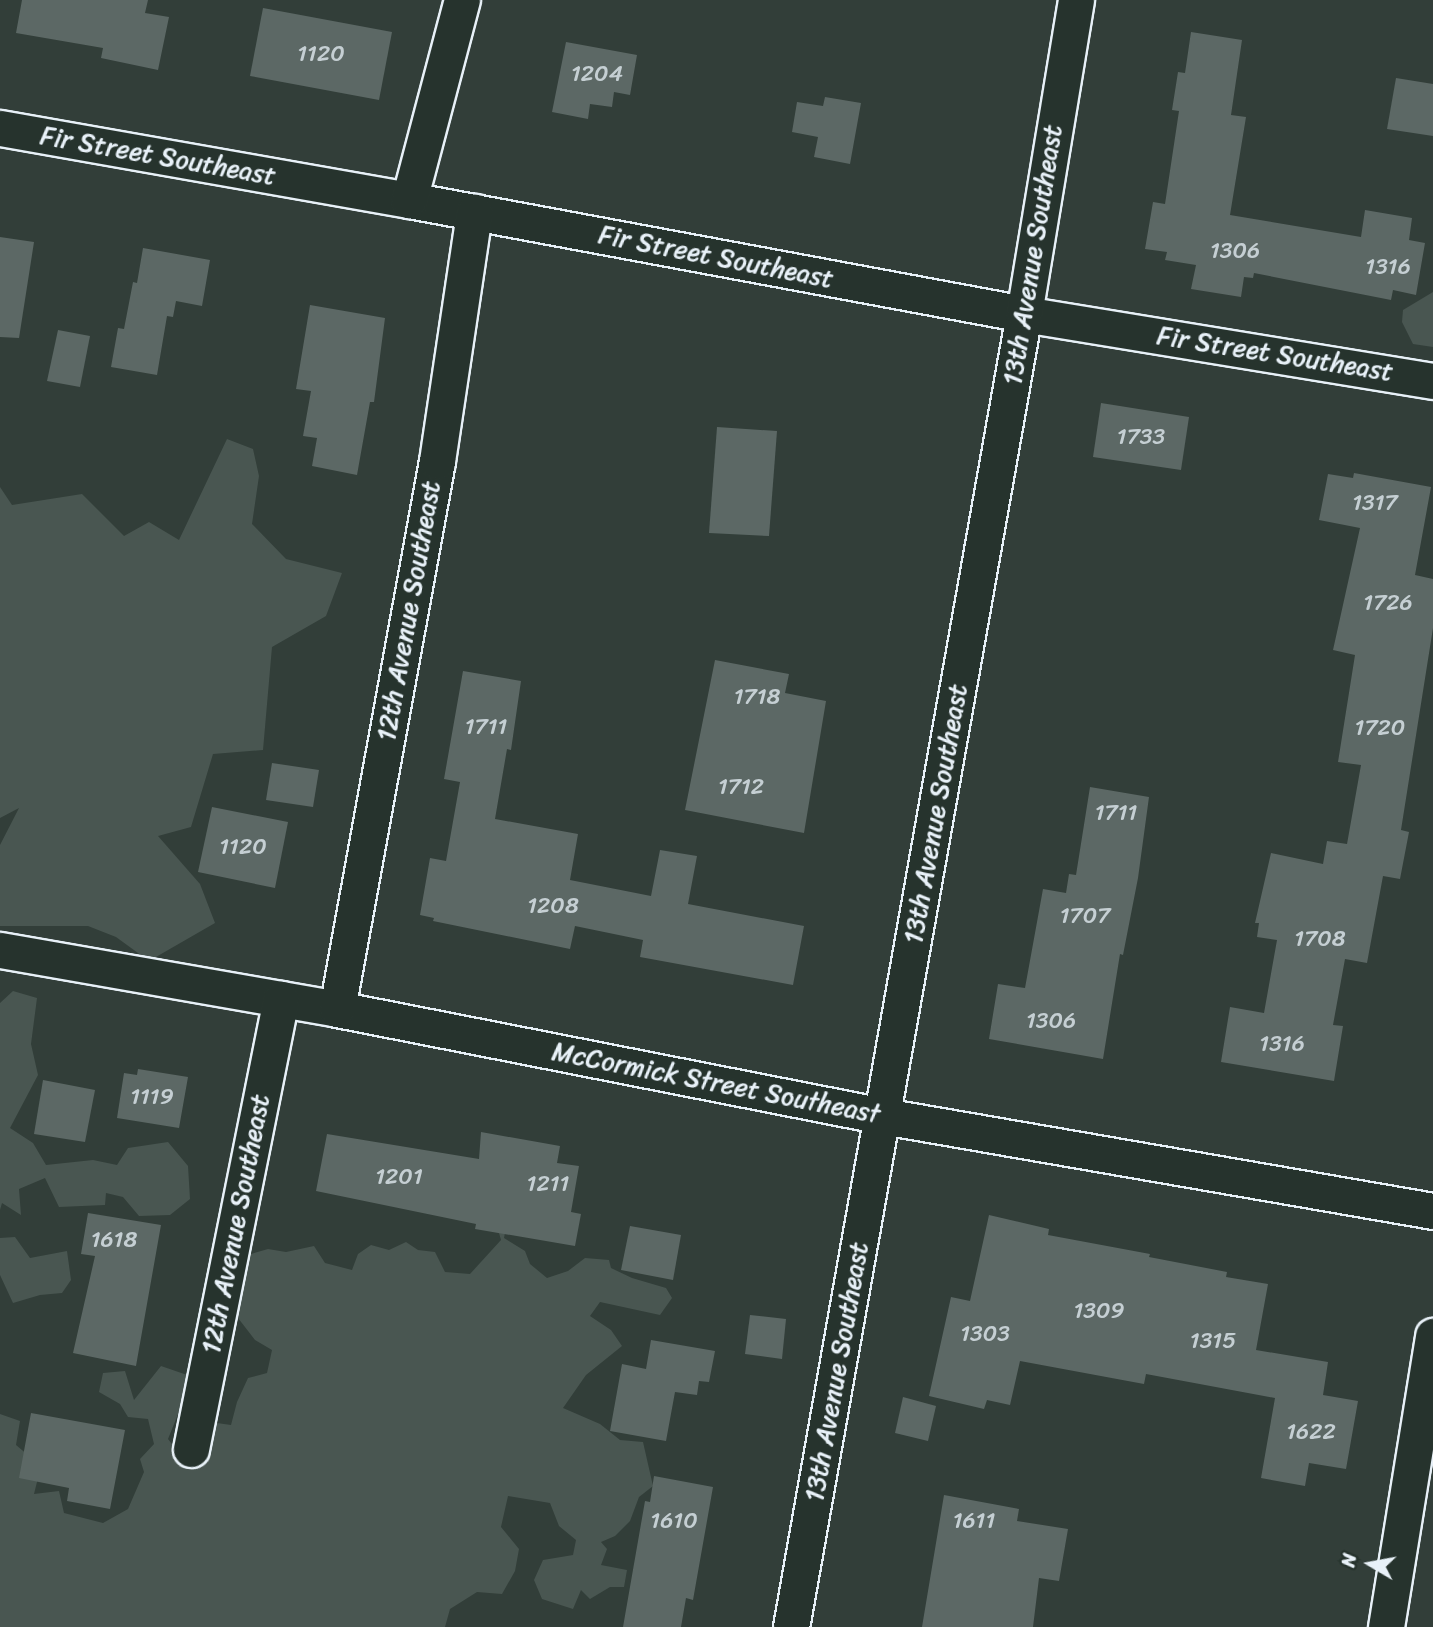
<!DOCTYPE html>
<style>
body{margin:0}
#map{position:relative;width:1433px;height:1627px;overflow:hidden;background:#323e39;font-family:Sriracha,sans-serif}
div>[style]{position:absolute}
.green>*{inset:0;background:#495651}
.building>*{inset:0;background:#5c6865}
.roads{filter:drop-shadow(2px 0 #e8f1f8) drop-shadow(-2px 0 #e8f1f8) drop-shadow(0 2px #e8f1f8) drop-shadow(0 -2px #e8f1f8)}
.minor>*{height:35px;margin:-17.5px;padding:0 17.5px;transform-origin:17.5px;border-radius:17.5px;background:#26332d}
span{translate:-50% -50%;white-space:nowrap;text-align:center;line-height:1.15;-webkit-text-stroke:5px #26332d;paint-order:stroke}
.number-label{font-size:23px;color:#c5cfd3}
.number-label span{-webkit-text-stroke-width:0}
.street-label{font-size:26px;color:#e8f1f8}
.north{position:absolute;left:1335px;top:1529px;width:70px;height:70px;-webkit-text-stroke:5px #26332d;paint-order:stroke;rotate:280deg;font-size:19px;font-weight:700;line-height:28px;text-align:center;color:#e8f1f8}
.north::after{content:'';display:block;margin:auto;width:24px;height:32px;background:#e8f1f8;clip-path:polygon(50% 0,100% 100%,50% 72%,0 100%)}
</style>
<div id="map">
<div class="green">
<i style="clip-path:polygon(1433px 292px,1433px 347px,1413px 344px,1402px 322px,1403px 310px)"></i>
<i style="clip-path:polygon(227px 439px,253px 449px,259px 476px,252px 524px,286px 559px,342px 573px,326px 616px,272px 647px,263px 750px,213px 754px,191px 827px,158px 836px,200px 884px,215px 923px,149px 961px,116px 937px,88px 926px,0 926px,0 845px,19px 808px,0 818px,0 487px,12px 505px,82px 494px,124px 536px,149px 522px,179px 540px)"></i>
<i style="clip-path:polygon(13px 991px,37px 998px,31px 1044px,38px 1075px,10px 1128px,33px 1143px,46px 1165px,93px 1160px,117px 1165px,128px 1148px,168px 1142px,188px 1166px,190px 1199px,170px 1215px,139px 1216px,123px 1197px,106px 1193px,105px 1205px,59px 1207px,45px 1178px,19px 1189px,21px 1215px,2px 1203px,0 1210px,0 1003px)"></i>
<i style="clip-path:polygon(508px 1217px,504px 1238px,525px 1251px,530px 1264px,547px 1278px,568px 1271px,585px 1258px,609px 1260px,611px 1268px,632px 1278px,666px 1288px,672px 1298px,660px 1315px,600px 1302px,590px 1316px,611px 1330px,622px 1346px,586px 1375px,563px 1408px,600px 1424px,620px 1440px,643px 1442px,653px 1486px,639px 1497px,630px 1521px,615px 1536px,601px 1542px,607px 1549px,601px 1565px,627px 1570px,624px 1587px,610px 1587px,590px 1599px,581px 1590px,573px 1609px,542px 1599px,534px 1580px,543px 1560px,573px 1555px,576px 1540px,559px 1526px,550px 1503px,508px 1496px,501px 1527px,519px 1549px,515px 1571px,502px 1594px,477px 1592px,450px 1609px,445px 1627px,0 1627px,0 1414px,20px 1421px,16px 1445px,41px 1466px,34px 1494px,59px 1491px,64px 1513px,103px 1523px,128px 1509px,144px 1472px,140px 1459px,154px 1444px,148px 1419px,128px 1417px,120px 1404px,99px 1392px,103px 1373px,125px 1371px,134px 1400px,161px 1366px,193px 1377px,168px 1439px,185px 1461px,217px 1423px,231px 1425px,237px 1402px,248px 1378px,267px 1373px,272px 1350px,255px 1340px,238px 1318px,239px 1285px,251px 1254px,268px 1249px,286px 1252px,314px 1246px,325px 1263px,352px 1270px,358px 1254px,371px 1245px,389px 1250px,406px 1242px,418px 1250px,435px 1252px,445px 1272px,470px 1274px,501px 1240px,497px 1226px)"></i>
<i style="clip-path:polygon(15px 1237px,30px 1258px,67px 1251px,71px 1280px,62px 1293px,40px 1295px,13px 1303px,0 1275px,0 1238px)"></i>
</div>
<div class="building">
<i style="clip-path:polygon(22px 0,148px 0,145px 13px,169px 17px,158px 70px,101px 58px,103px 48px,16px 33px)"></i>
<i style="clip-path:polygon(263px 8px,392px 32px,379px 100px,250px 76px)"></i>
<i style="clip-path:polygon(1191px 32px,1242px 40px,1231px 115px,1246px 117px,1230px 215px,1361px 237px,1365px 210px,1412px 218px,1409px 240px,1425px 243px,1416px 295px,1393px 290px,1391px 300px,1254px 273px,1253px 278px,1244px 277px,1241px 297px,1191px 289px,1196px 265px,1165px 260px,1167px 252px,1145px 249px,1153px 202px,1165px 204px,1179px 111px,1172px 110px,1178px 72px,1185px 73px)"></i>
<i style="clip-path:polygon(566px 42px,637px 55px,630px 95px,614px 92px,612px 107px,590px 104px,588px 119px,552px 112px)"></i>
<i style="clip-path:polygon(1396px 78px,1433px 84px,1433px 136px,1387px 129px)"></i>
<i style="clip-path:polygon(825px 97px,861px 103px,850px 164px,814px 157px,818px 137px,792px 132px,797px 102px,823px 106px)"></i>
<i style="clip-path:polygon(0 237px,34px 242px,19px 338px,0 337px)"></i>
<i style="clip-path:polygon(143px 248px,210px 260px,202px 306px,176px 301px,173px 317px,167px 316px,157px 375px,111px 367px,118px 328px,124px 329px,133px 282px,137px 283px)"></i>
<i style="clip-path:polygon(310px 305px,385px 318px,374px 402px,370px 402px,357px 475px,312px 466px,317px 438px,303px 436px,311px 391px,296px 389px)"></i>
<i style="clip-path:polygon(58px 330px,90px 336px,80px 387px,47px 381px)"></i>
<i style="clip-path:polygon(1101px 403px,1189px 417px,1181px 470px,1093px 457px)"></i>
<i style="clip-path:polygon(717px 427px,777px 431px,769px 536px,709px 533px)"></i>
<i style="clip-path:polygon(1354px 473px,1431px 487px,1415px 575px,1433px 579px,1433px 628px,1401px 830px,1409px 832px,1400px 879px,1383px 876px,1367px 963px,1345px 959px,1333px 1025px,1343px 1026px,1334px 1081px,1221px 1062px,1230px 1007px,1264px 1013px,1277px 940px,1257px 937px,1259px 923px,1255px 923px,1271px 853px,1323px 864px,1327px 841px,1347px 844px,1361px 765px,1338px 762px,1355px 655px,1333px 650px,1360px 528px,1319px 520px,1328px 474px,1353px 478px)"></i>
<i style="clip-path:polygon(715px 660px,789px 674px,785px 693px,826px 701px,804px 833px,685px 810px)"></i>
<i style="clip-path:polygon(463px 671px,521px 681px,511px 750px,507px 749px,495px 819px,578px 834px,570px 880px,651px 896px,660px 850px,697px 856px,688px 904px,804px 926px,793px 985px,640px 957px,643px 940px,575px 926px,570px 949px,433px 921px,434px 918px,420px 915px,430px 858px,446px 861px,460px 782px,444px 779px)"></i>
<i style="clip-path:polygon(272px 763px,319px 770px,313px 807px,266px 800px)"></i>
<i style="clip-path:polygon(1090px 787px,1149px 797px,1138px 878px,1123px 955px,1120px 954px,1103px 1059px,989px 1039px,998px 984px,1025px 988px,1043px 889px,1066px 893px,1069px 874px,1076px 875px)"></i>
<i style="clip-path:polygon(212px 807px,288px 822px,275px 888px,198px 872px)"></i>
<i style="clip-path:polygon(138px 1069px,188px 1077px,179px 1128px,117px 1118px,124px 1073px,137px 1075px)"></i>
<i style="clip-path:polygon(43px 1080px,95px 1090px,85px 1142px,34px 1134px)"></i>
<i style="clip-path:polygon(481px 1132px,560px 1146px,557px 1163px,579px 1166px,571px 1212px,581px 1214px,575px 1246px,475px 1229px,476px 1224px,316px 1191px,327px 1134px,479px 1159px)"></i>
<i style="clip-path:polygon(88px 1213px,161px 1225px,136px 1366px,73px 1353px,95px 1256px,81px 1254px)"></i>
<i style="clip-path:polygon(989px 1215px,1049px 1229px,1048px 1235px,1150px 1254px,1149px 1257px,1227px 1272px,1226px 1277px,1268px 1284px,1256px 1350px,1328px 1362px,1323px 1395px,1358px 1401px,1346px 1469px,1309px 1463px,1305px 1486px,1261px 1478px,1275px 1398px,1146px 1374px,1144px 1384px,1020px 1361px,1010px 1405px,987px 1400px,984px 1409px,929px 1396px,951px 1297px,970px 1301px)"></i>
<i style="clip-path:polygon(630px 1226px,681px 1235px,673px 1280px,621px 1270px)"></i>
<i style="clip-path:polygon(750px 1315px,786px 1319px,782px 1359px,745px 1354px)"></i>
<i style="clip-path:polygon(651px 1340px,715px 1351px,709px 1382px,699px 1381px,697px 1395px,675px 1392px,666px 1441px,610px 1431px,622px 1364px,646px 1369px)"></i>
<i style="clip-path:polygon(903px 1397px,936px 1406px,928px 1441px,895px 1433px)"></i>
<i style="clip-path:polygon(31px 1413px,125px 1430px,110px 1509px,67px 1501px,69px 1488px,19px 1478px)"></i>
<i style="clip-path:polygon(654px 1476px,713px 1487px,693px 1600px,686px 1598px,681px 1627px,623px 1627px,645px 1501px,650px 1502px)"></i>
<i style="clip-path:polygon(944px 1495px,1019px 1509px,1017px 1521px,1068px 1529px,1059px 1581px,1039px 1578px,1033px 1627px,922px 1627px)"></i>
</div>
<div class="roads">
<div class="minor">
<i style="left:0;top:128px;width:415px;rotate:10deg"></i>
<i style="left:409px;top:200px;width:625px;rotate:10.5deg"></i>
<i style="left:1024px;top:314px;width:414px;rotate:9.3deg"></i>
<i style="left:409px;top:200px;width:207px;rotate:-75.2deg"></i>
<i style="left:0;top:950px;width:342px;rotate:9.9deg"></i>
<i style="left:337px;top:1009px;width:556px;rotate:11.09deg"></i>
<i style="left:883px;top:1116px;width:558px;rotate:9.8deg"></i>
<i style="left:337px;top:1009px;width:557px;rotate:-79.66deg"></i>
<i style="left:437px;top:461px;width:252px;rotate:-81.5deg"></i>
<i style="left:191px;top:1449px;width:459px;rotate:-78.7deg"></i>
<i style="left:791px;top:1627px;width:1334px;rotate:-79.94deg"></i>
<i style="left:1024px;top:314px;width:318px;rotate:-80.6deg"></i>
<i style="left:1386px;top:1627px;width:295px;rotate:-80.8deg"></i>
</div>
</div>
<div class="number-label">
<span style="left:321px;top:54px">1120</span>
<span style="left:597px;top:74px">1204</span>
<span style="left:1235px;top:251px">1306</span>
<span style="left:1388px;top:267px">1316</span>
<span style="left:1141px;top:437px">1733</span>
<span style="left:1375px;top:503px">1317</span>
<span style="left:1388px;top:603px">1726</span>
<span style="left:757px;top:697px">1718</span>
<span style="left:486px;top:727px">1711</span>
<span style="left:1380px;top:728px">1720</span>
<span style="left:741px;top:787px">1712</span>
<span style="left:1116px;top:813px">1711</span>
<span style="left:243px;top:847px">1120</span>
<span style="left:553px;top:906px">1208</span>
<span style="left:1085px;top:916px">1707</span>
<span style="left:1320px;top:939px">1708</span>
<span style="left:1051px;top:1021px">1306</span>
<span style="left:1282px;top:1044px">1316</span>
<span style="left:152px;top:1097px">1119</span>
<span style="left:399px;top:1177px">1201</span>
<span style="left:548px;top:1184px">1211</span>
<span style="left:114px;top:1240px">1618</span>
<span style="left:1099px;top:1311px">1309</span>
<span style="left:985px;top:1334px">1303</span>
<span style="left:1213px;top:1341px">1315</span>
<span style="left:1311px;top:1432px">1622</span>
<span style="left:674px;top:1521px">1610</span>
<span style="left:974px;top:1521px">1611</span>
</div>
<div class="street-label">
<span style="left:158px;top:156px;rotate:10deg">Fir Street Southeast</span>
<span style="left:1033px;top:255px;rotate:-81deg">13th Avenue Southeast</span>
<span style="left:716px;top:257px;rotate:11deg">Fir Street Southeast</span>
<span style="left:1275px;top:354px;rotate:9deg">Fir Street Southeast</span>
<span style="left:409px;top:611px;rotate:-80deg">12th Avenue Southeast</span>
<span style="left:936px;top:814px;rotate:-80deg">13th Avenue Southeast</span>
<span style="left:716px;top:1083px;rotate:11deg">McCormick Street Southeast</span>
<span style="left:236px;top:1224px;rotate:-79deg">12th Avenue Southeast</span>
<span style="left:837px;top:1372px;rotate:-80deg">13th Avenue Southeast</span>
</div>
<div class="north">N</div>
</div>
